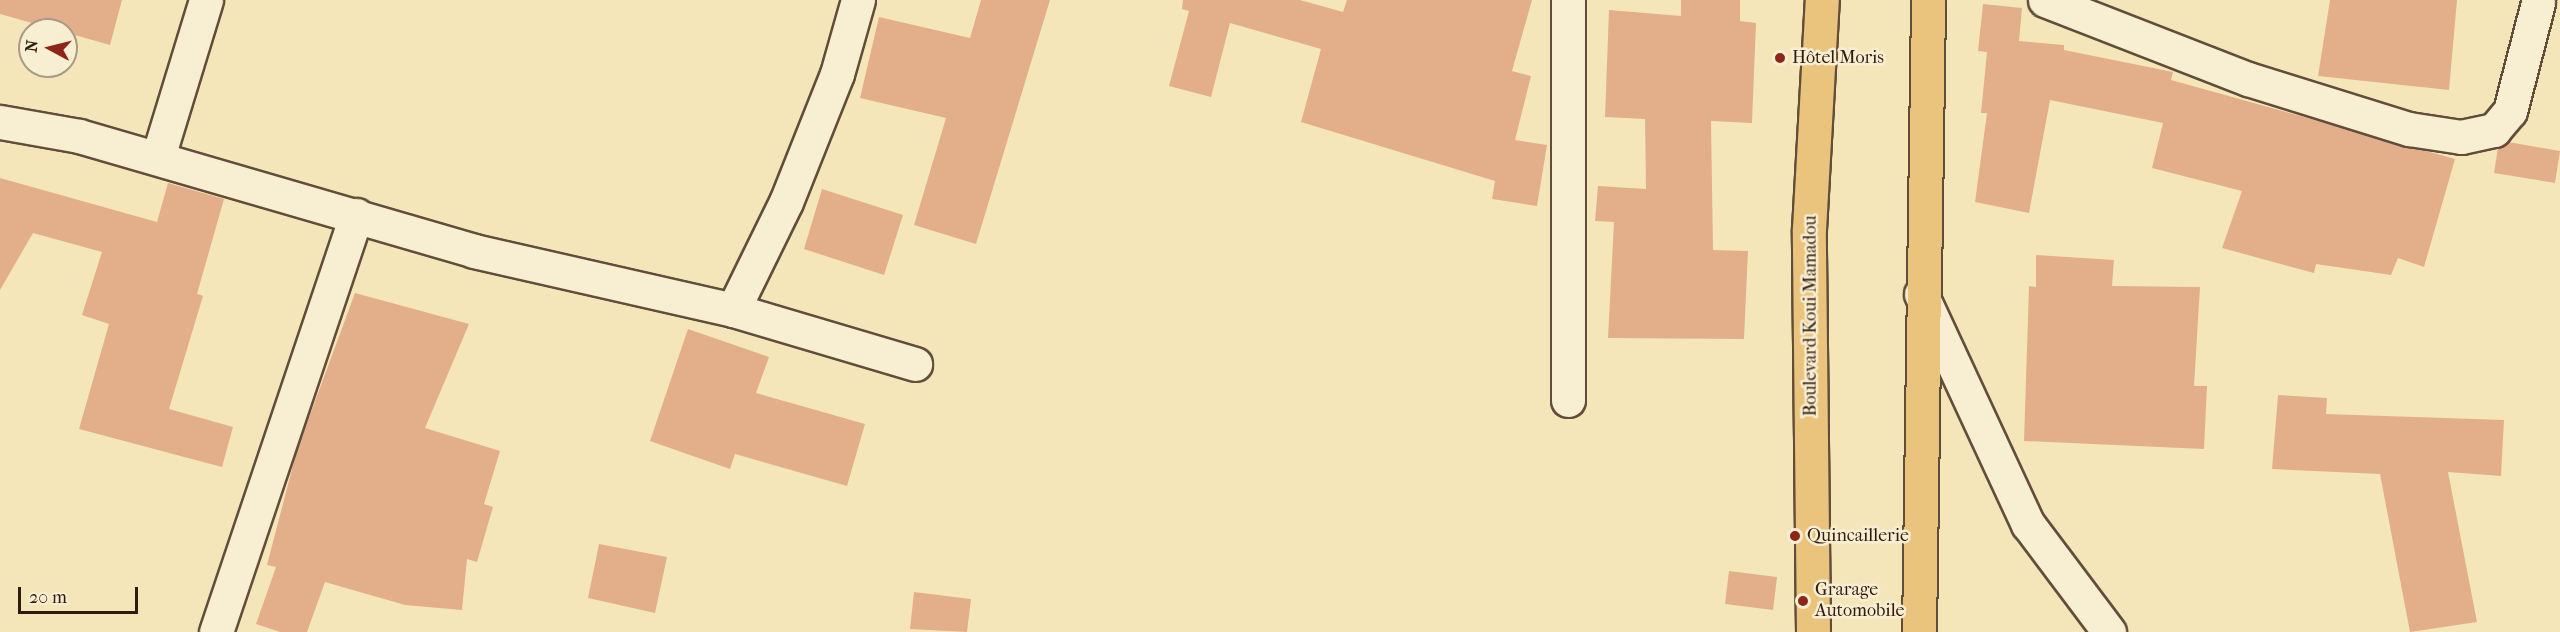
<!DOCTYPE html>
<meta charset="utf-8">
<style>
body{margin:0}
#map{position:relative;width:2560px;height:632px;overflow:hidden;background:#f5e6ba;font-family:"IM FELL French Canon",serif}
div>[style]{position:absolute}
.building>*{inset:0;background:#e3af8a}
.roads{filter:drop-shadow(2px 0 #624d3a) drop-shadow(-2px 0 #624d3a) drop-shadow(0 2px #624d3a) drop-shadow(0 -2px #624d3a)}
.minor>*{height:33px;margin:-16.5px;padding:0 16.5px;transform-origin:16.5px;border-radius:16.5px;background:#f8efd2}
.primary>*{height:33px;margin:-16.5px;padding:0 16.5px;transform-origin:16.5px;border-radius:16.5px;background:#eac37d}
.dots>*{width:16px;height:16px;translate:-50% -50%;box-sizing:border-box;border:3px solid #f8efd2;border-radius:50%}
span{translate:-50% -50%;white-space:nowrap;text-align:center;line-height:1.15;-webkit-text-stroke:5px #f8efd2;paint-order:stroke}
.poi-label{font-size:18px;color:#311a0f}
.left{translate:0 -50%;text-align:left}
.street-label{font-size:18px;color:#311a0f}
.north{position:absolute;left:18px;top:18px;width:60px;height:60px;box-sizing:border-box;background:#f8efd2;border:2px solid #a89a84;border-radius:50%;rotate:277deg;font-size:16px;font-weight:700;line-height:24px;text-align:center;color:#311a0f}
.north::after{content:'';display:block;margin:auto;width:21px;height:27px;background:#8f2418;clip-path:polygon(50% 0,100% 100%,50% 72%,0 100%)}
.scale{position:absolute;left:18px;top:587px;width:120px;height:27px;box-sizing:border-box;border:3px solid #311a0f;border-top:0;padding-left:8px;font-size:18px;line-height:21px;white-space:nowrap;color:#311a0f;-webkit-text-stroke:4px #f8efd2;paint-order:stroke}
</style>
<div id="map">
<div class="building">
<i style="clip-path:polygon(0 0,122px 0,110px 45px,0 14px)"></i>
<i style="clip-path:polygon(981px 0,1050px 0,976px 244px,914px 225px,946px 118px,860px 98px,879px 17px,970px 38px)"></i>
<i style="clip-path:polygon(1183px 0,1300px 0,1343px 12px,1347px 0,1532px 0,1512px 71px,1531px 76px,1515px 140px,1547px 145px,1537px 206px,1492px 199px,1495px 181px,1301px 122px,1321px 49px,1230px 23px,1211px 97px,1169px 86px,1189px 11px,1182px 9px)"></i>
<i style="clip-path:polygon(1681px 0,1740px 0,1740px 21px,1756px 23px,1752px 123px,1711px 121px,1713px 250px,1748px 251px,1744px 339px,1608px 338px,1614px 222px,1595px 221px,1598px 186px,1646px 189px,1645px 119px,1605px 117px,1609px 10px,1681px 16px)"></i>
<i style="clip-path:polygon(2330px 0,2457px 0,2449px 90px,2318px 76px)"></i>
<i style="clip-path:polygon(1983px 4px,2022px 8px,2019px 41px,2064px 45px,2064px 50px,2173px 72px,2171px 80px,2455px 159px,2424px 267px,2398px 258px,2391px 275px,2316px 264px,2314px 273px,2222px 248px,2242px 191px,2152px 168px,2163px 123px,2050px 100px,2029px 213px,1975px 202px,1987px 113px,1981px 113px,1987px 52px,1978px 51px)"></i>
<i style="clip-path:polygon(2508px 142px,2560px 151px,2555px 183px,2494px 173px,2498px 148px)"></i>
<i style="clip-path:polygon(0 178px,157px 222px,168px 183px,224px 199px,197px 294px,203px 296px,169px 409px,233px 427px,222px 467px,79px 429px,109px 324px,82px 315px,102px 252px,33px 233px,0 290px)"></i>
<i style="clip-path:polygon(822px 189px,903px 215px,884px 275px,804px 249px)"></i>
<i style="clip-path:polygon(2036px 255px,2114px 260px,2112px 286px,2200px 287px,2194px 386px,2207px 386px,2204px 449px,2024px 441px,2029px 286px,2036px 287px)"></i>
<i style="clip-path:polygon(355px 293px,469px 324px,425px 428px,500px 451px,484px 504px,493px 507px,477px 562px,467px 559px,462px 610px,405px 605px,325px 582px,307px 632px,280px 632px,256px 624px,276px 567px,267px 565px,297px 450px)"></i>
<i style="clip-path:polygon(688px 329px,769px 357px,756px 393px,865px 424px,847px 486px,735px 454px,730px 469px,650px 441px)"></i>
<i style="clip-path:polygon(2278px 395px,2327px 398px,2326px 414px,2504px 420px,2501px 476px,2448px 472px,2477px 622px,2410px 632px,2380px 474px,2272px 469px)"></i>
<i style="clip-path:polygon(599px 544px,667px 557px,655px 613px,588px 598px)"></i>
<i style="clip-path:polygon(1729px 571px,1777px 577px,1773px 610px,1725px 604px)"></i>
<i style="clip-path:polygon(914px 592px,971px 599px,967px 632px,910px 629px)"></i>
</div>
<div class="roads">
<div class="minor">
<i style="left:2045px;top:0;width:218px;rotate:21.3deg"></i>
<i style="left:2248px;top:79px;width:169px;rotate:17.3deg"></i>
<i style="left:2409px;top:129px;width:53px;rotate:8.7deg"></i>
<i style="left:2461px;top:137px;width:34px;rotate:-12deg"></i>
<i style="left:2494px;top:130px;width:25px;rotate:-50deg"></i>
<i style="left:2510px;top:111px;width:112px;rotate:-75.5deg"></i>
<i style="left:0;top:122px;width:80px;rotate:10deg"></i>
<i style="left:79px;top:136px;width:411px;rotate:16.2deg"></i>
<i style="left:474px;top:251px;width:266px;rotate:12.8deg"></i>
<i style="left:733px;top:310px;width:190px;rotate:16.5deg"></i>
<i style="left:158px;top:157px;width:164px;rotate:-73deg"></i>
<i style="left:1921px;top:294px;width:254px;rotate:65.1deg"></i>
<i style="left:2028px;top:524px;width:135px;rotate:53.1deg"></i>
<i style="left:733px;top:310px;width:120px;rotate:-63.9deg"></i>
<i style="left:786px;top:202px;width:138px;rotate:-68.3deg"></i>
<i style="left:837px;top:74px;width:77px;rotate:-74.2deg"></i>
<i style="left:1568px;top:400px;width:400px;rotate:-90deg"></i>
<i style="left:216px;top:632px;width:440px;rotate:-71.4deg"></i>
</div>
<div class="primary">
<i style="left:1813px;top:632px;width:403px;rotate:-90.6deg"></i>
<i style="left:1809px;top:229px;width:229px;rotate:-86.8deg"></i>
<i style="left:1919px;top:632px;width:632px;rotate:-89.18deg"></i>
</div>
</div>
<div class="dots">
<i style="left:1780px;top:58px;background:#8f2418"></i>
<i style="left:1795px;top:536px;background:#8f2418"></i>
<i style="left:1803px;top:601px;background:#8f2418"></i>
</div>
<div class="poi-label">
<span class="left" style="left:1792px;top:58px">Hôtel Moris</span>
<span class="left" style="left:1807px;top:536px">Quincaillerie</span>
<span class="left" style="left:1815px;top:601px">Grarage<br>Automobile</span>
</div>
<div class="street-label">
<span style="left:1811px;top:316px;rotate:-90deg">Boulevard Koui Mamadou</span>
</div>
<div class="north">N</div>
<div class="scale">20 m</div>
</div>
